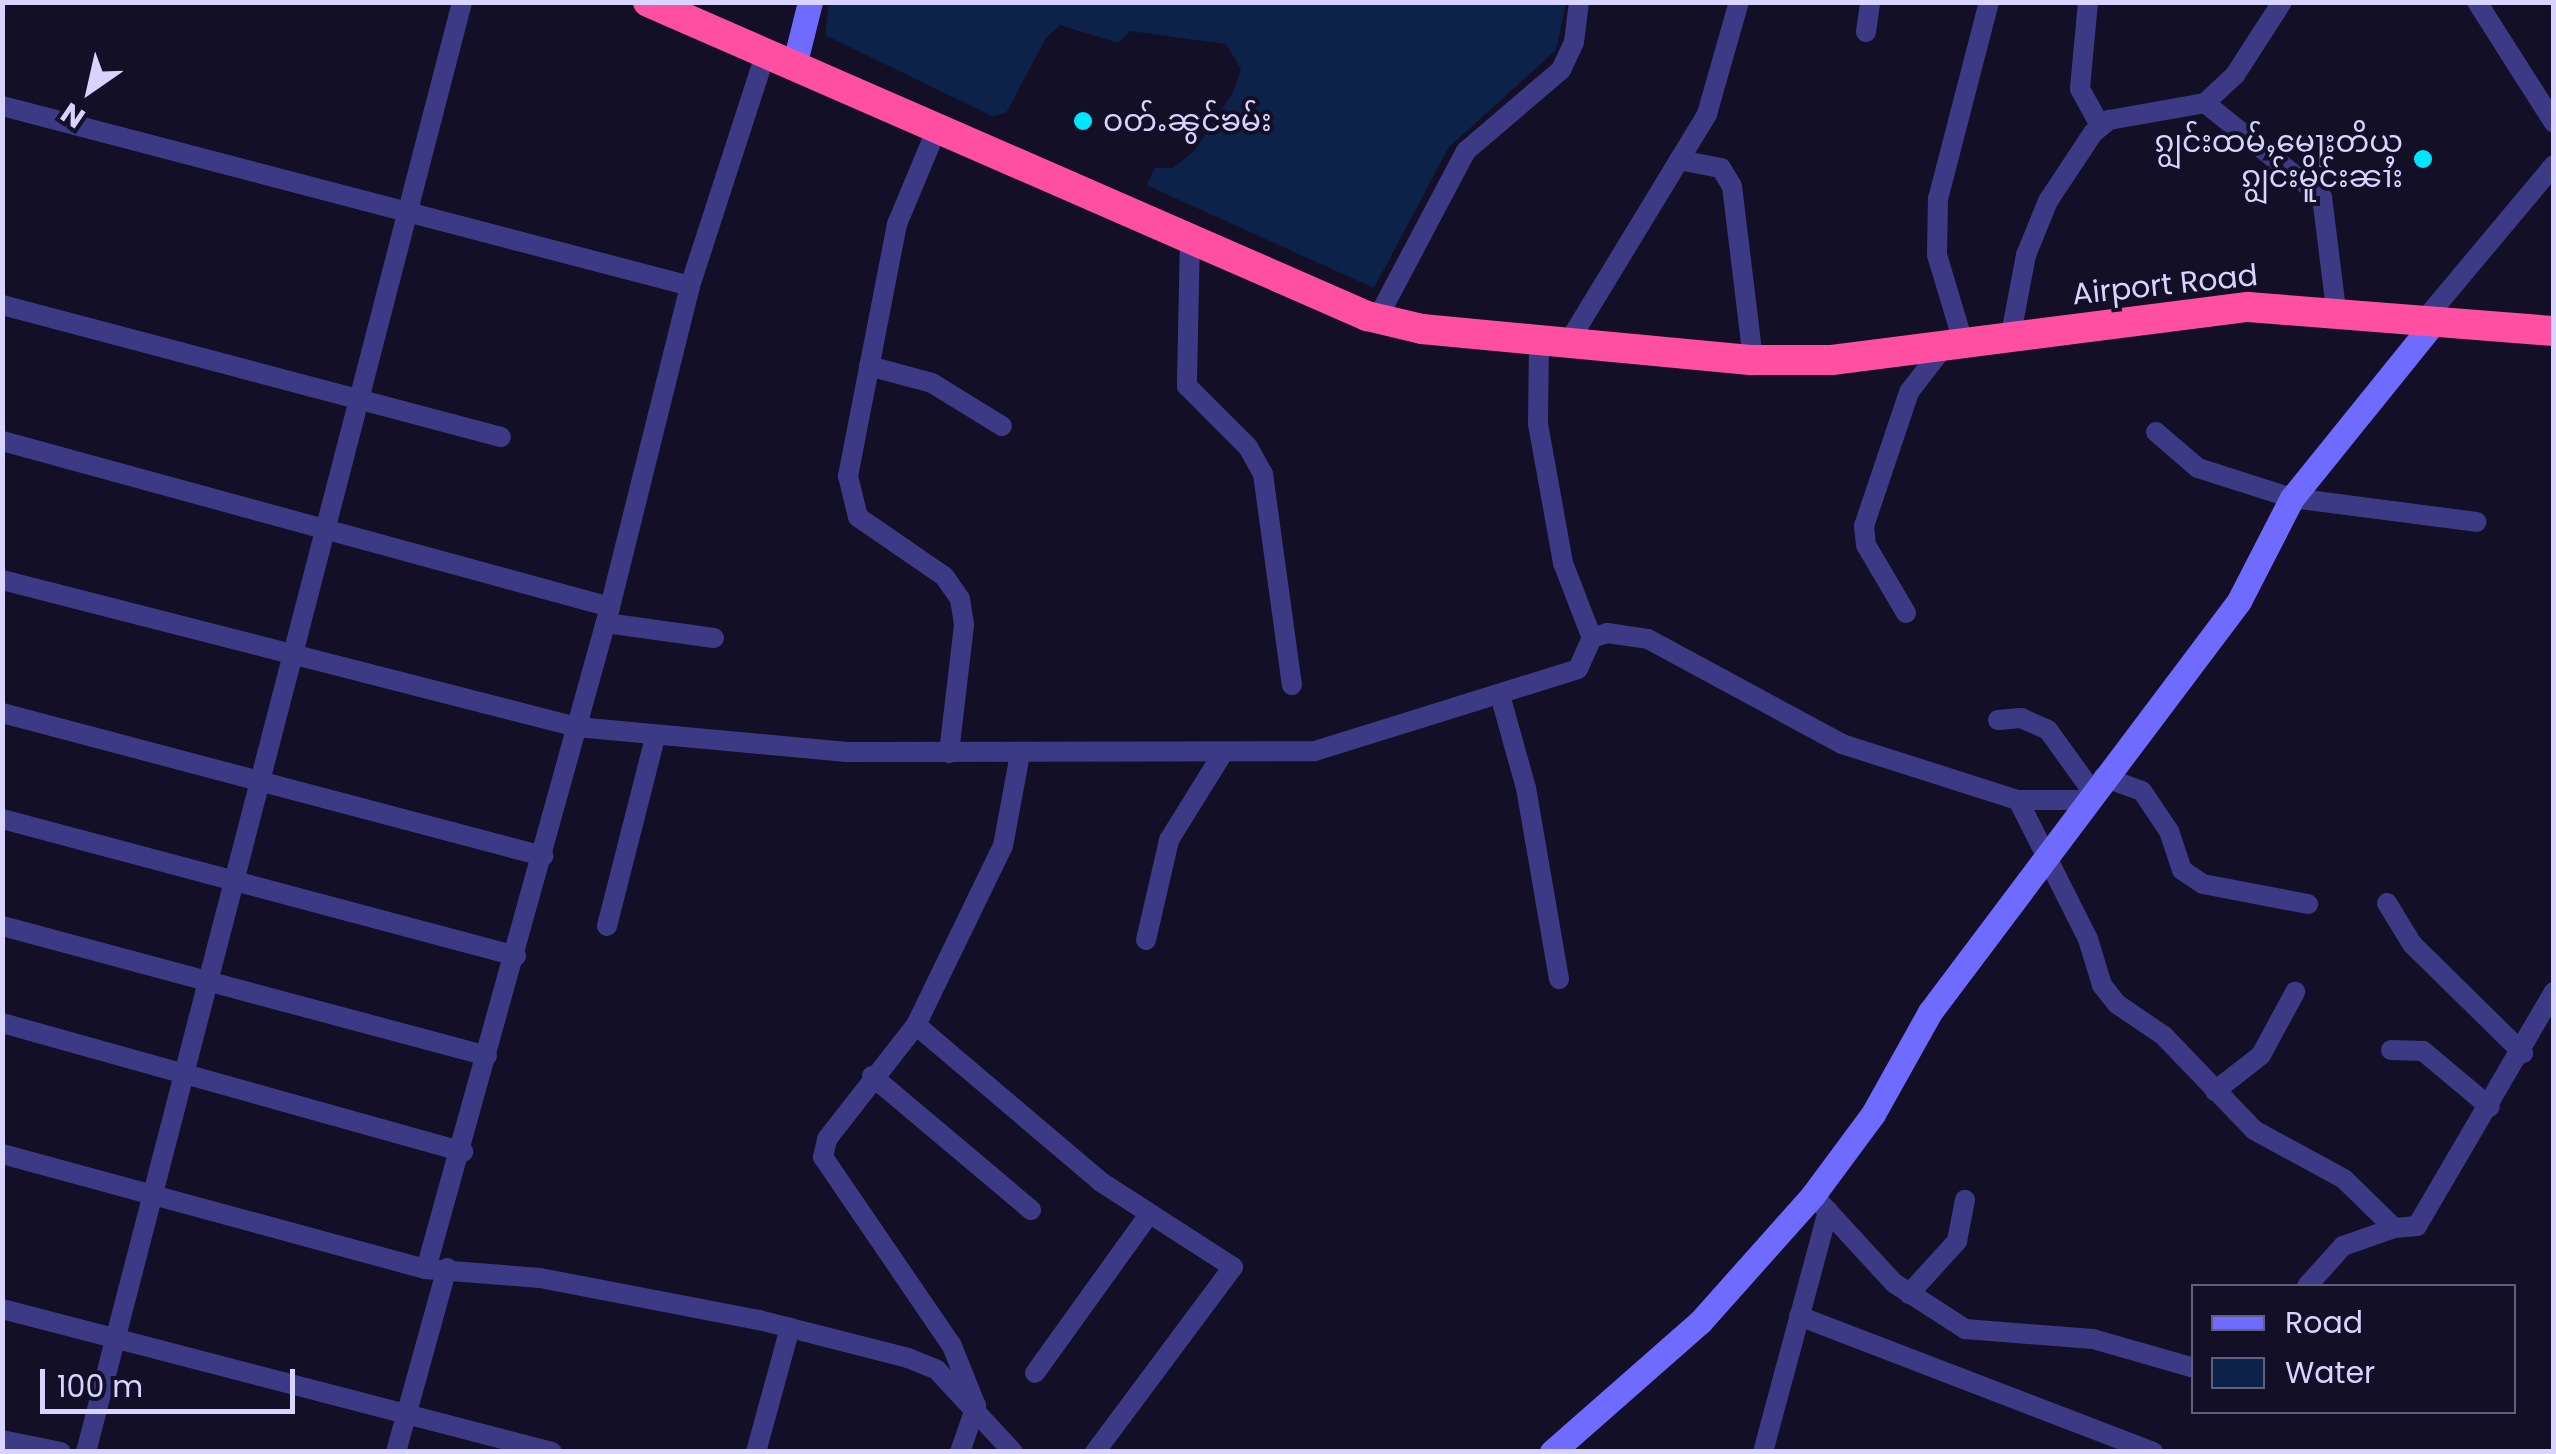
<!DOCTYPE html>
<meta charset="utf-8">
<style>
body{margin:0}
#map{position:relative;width:2556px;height:1454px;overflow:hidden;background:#130f26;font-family:Poppins,"Noto Sans Myanmar",sans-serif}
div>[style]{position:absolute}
.water>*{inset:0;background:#0c2248}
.street>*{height:20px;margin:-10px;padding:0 10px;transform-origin:10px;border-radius:10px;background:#3d3a85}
.secondary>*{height:25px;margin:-12.5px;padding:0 12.5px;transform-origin:12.5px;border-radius:12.5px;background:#6f6bff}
.highway>*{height:30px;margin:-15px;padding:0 15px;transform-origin:15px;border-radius:15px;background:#ff4fa3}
.dots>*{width:28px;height:28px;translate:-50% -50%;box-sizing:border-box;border:5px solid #130f26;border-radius:50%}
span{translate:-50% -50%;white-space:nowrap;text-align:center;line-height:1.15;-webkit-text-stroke:8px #130f26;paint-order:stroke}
.poi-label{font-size:30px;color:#d9d4ff}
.left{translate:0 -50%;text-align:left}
.right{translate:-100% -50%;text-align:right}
.street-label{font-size:30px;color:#d9d4ff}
.frame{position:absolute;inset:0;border:5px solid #d9d4ff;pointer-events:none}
.legend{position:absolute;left:2191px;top:1284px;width:325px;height:130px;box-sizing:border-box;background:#130f26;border:2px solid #625e7d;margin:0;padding:12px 18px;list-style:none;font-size:30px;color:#d9d4ff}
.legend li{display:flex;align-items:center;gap:20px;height:50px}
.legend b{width:50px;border:2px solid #625e7d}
.north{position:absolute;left:40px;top:40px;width:100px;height:100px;-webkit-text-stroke:8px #130f26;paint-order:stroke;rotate:214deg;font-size:28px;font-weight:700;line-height:40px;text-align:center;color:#d9d4ff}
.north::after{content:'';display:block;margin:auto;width:35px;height:45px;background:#d9d4ff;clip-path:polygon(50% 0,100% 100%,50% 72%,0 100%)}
.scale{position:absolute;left:40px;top:1369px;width:255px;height:45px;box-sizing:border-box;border:5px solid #d9d4ff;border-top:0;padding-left:12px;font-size:30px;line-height:35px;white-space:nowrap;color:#d9d4ff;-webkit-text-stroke:8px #130f26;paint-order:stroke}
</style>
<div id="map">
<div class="water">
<i style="clip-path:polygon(829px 2px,1566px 2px,1566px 3px,1556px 50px,1449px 147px,1374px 288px,1146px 185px,1155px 168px,1173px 168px,1195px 150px,1232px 94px,1241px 69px,1226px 44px,1130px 31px,1118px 43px,1060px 25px,1046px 38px,1006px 113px,992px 116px,825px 35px)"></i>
</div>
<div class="street">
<i style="left:2088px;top:2px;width:87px;rotate:95.3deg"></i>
<i style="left:2080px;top:89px;width:43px;rotate:61.1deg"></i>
<i style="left:2477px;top:2px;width:143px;rotate:57.5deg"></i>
<i style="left:1866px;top:32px;width:30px;rotate:-82deg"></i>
<i style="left:2205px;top:103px;width:150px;rotate:38.8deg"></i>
<i style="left:2322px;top:197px;width:113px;rotate:82.9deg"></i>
<i style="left:2px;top:106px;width:711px;rotate:14.66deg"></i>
<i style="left:938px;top:126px;width:106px;rotate:112.7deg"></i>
<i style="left:897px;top:224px;width:257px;rotate:101deg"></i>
<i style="left:848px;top:476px;width:42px;rotate:76.3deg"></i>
<i style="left:858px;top:517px;width:104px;rotate:34.5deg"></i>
<i style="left:944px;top:576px;width:28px;rotate:55deg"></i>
<i style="left:960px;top:599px;width:26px;rotate:81deg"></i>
<i style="left:964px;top:625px;width:129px;rotate:96.7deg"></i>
<i style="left:1679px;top:160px;width:43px;rotate:10.8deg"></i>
<i style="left:1721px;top:168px;width:21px;rotate:59deg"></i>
<i style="left:1732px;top:186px;width:175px;rotate:83.1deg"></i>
<i style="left:1190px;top:237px;width:149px;rotate:91.2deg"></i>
<i style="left:1187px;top:386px;width:86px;rotate:45deg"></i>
<i style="left:1248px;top:447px;width:31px;rotate:61deg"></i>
<i style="left:1263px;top:474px;width:213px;rotate:82.2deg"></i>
<i style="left:2px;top:305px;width:516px;rotate:14.82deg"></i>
<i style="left:1377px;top:319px;width:190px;rotate:-62.1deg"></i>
<i style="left:1466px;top:151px;width:125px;rotate:-40.5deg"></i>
<i style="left:1561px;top:70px;width:31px;rotate:-65deg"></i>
<i style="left:1574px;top:42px;width:40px;rotate:-82.9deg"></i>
<i style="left:2421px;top:324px;width:207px;rotate:-50.1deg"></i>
<i style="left:2010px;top:339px;width:86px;rotate:-79.2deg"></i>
<i style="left:2026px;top:255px;width:58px;rotate:-67.8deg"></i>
<i style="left:2048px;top:201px;width:82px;rotate:-56.5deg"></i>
<i style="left:2093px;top:133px;width:21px;rotate:-39deg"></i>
<i style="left:2109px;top:120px;width:97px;rotate:-10deg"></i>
<i style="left:2205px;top:103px;width:41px;rotate:-43deg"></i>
<i style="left:2235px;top:75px;width:87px;rotate:-57.2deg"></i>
<i style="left:1539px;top:340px;width:84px;rotate:90.7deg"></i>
<i style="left:1538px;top:424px;width:141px;rotate:79.8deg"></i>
<i style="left:1563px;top:563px;width:80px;rotate:68.9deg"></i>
<i style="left:1568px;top:343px;width:268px;rotate:-58.7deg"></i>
<i style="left:1707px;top:114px;width:116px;rotate:-74.1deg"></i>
<i style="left:1964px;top:345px;width:94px;rotate:-106.7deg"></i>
<i style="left:1937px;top:255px;width:56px;rotate:-89deg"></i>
<i style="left:1938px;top:199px;width:203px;rotate:-75.5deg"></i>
<i style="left:869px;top:366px;width:65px;rotate:15.1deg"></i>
<i style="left:932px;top:383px;width:82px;rotate:31.6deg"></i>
<i style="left:2156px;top:432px;width:55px;rotate:40.6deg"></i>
<i style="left:2198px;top:468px;width:99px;rotate:17.7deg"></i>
<i style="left:2292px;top:498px;width:186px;rotate:7.4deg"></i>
<i style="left:2px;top:441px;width:630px;rotate:15.27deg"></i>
<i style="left:2px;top:580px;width:593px;rotate:14.34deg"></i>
<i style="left:577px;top:727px;width:271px;rotate:5.3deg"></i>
<i style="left:847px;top:752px;width:468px;rotate:-0.1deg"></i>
<i style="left:1315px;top:751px;width:275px;rotate:-17.3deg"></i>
<i style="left:1578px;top:669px;width:34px;rotate:-66deg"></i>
<i style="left:1592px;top:638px;width:16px;rotate:-18deg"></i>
<i style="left:1607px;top:633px;width:41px;rotate:8.3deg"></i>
<i style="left:1648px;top:639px;width:221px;rotate:28.4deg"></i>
<i style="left:1842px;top:744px;width:185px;rotate:17.7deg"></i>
<i style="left:2018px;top:800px;width:68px"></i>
<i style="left:1906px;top:613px;width:79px;rotate:-120.5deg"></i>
<i style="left:1866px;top:545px;width:19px;rotate:-96deg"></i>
<i style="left:1864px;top:526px;width:141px;rotate:-71.4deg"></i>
<i style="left:1909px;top:392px;width:56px;rotate:-52.3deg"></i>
<i style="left:606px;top:623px;width:109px;rotate:7.9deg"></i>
<i style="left:1500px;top:695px;width:97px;rotate:74.4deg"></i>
<i style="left:1526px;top:788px;width:194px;rotate:80.2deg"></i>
<i style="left:2px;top:713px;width:560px;rotate:14.81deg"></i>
<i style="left:1998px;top:720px;width:23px;rotate:-5deg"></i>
<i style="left:2021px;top:718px;width:30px;rotate:24deg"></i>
<i style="left:2048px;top:730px;width:75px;rotate:54.2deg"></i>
<i style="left:2103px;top:777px;width:41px;rotate:19.7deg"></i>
<i style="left:2142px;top:791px;width:48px;rotate:56deg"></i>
<i style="left:2169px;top:831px;width:41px;rotate:71.6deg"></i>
<i style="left:2182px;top:870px;width:25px;rotate:34deg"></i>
<i style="left:2203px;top:884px;width:107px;rotate:10.8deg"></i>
<i style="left:2018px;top:800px;width:156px;rotate:63.3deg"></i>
<i style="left:2088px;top:939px;width:48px;rotate:73.1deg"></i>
<i style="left:2102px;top:985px;width:24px;rotate:52deg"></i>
<i style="left:2117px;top:1004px;width:57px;rotate:34.2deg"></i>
<i style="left:2164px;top:1036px;width:130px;rotate:46.2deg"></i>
<i style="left:2254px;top:1130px;width:102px;rotate:28.6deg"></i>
<i style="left:2344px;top:1179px;width:70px;rotate:44.4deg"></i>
<i style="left:2394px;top:1228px;width:23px;rotate:-5deg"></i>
<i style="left:2417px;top:1226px;width:271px;rotate:-59.7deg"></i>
<i style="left:2px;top:819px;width:532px;rotate:14.92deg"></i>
<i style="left:2387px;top:903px;width:48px;rotate:58.6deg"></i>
<i style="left:2412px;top:944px;width:156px;rotate:44.5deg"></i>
<i style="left:2px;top:926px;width:502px;rotate:15deg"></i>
<i style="left:607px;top:926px;width:194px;rotate:-75.7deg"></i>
<i style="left:1146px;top:940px;width:103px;rotate:-77deg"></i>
<i style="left:1169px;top:840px;width:99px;rotate:-58.2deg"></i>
<i style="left:2px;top:1023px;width:479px;rotate:15.6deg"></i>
<i style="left:916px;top:1025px;width:243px;rotate:40.3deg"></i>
<i style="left:1101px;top:1182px;width:157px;rotate:32.8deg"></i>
<i style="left:1233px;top:1267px;width:231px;rotate:126.7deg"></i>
<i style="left:2391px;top:1050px;width:32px;rotate:2deg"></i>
<i style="left:2423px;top:1051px;width:87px;rotate:39.9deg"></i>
<i style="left:872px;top:1076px;width:208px;rotate:40.1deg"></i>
<i style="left:2215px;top:1091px;width:58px;rotate:-38deg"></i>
<i style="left:2261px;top:1055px;width:72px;rotate:-61.6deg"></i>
<i style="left:2px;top:1154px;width:439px;rotate:15.2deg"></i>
<i style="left:426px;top:1269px;width:114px;rotate:4.5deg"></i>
<i style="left:540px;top:1278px;width:223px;rotate:10.9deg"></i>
<i style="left:759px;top:1320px;width:154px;rotate:14.3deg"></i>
<i style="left:908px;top:1358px;width:31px;rotate:22deg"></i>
<i style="left:937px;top:1370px;width:112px;rotate:47.2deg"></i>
<i style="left:1813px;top:1195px;width:120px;rotate:47.4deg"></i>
<i style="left:1894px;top:1283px;width:85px;rotate:32.9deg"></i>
<i style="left:1965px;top:1329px;width:128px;rotate:4.5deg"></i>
<i style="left:2093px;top:1339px;width:105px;rotate:16deg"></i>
<i style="left:426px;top:1269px;width:687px;rotate:-74.47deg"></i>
<i style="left:610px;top:607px;width:331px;rotate:-76deg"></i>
<i style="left:690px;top:286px;width:249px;rotate:-72deg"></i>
<i style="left:2307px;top:1286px;width:54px;rotate:-48deg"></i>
<i style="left:2343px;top:1246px;width:54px;rotate:-19.4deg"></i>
<i style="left:1909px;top:1294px;width:72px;rotate:-47.8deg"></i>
<i style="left:1957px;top:1241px;width:42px;rotate:-79deg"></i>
<i style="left:2px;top:1309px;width:568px;rotate:14.57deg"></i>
<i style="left:1799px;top:1316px;width:379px;rotate:21deg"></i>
<i style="left:1035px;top:1373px;width:193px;rotate:-54.3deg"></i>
<i style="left:2px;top:1440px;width:60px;rotate:11.5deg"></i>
<i style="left:86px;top:1452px;width:1498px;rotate:-75.46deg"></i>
<i style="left:396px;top:1452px;width:191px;rotate:-74.5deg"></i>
<i style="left:756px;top:1452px;width:129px;rotate:-74.7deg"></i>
<i style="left:960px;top:1452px;width:49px;rotate:-70.8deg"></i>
<i style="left:976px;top:1406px;width:65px;rotate:-111.8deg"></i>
<i style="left:952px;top:1346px;width:229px;rotate:-124.3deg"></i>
<i style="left:823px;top:1157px;width:18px;rotate:-77deg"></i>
<i style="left:827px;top:1139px;width:145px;rotate:-52deg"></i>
<i style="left:916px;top:1025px;width:199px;rotate:-64.1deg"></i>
<i style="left:1003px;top:846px;width:94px;rotate:-79.5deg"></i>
<i style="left:1763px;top:1452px;width:250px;rotate:-74.9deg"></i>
</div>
<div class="secondary">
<i style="left:795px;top:62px;width:62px;rotate:-76deg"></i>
<i style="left:1552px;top:1452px;width:197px;rotate:-41.3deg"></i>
<i style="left:1700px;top:1322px;width:170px;rotate:-48.3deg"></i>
<i style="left:1813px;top:1195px;width:101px;rotate:-53.5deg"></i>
<i style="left:1873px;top:1114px;width:117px;rotate:-60.8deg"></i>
<i style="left:1930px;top:1012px;width:514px;rotate:-53.06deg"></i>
<i style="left:2239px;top:601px;width:116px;rotate:-62.8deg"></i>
<i style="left:2292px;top:498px;width:221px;rotate:-51.1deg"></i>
</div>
<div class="highway">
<i style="left:648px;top:2px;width:785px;rotate:23.59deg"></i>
<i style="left:1367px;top:316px;width:57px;rotate:13.3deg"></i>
<i style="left:1422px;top:329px;width:332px;rotate:5.4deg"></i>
<i style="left:1753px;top:360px;width:79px"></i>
<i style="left:1832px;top:360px;width:419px;rotate:-7.3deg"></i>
<i style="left:2248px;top:307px;width:307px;rotate:4.5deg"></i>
</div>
<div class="dots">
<i style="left:1083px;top:121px;background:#00e5ff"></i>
<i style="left:2423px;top:159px;background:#00e5ff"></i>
</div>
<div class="poi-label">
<span class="left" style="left:1103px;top:121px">ဝတ်ႉၼွင်ၶမ်း</span>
<span class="right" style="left:2403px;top:159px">ၵျွင်းထမ်ႇမေႃးတိယ<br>ၵျွင်းမိူင်းၼၢႆး</span>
</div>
<div class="street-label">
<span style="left:2165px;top:285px;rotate:-6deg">Airport Road</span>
</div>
<div class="frame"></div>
<ul class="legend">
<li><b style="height:12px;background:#6f6bff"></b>Road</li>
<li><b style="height:28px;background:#0c2248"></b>Water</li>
</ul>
<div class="north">N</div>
<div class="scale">100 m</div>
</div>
